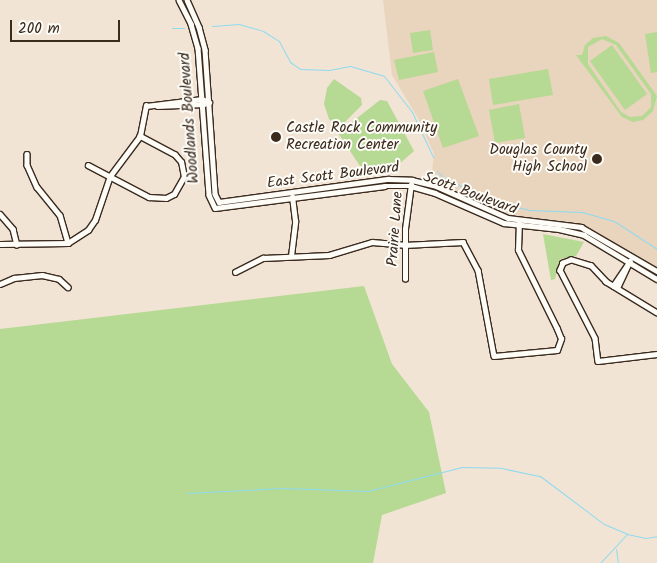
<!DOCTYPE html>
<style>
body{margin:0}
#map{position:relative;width:657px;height:563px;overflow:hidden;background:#f1e4d5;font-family:Kalam,sans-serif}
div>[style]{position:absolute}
.built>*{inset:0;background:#e9d4bd}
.green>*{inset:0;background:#b6d993}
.stream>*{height:1px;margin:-0.5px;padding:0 0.5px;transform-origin:0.5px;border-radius:0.5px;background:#8fdaef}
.roads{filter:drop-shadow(1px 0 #3b2a1e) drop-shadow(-1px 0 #3b2a1e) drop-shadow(0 1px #3b2a1e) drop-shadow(0 -1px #3b2a1e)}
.minor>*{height:4.5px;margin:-2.25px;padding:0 2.25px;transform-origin:2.25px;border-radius:2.25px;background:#fdfcf7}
.dots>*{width:14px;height:14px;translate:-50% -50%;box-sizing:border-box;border:2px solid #fdfcf7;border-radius:50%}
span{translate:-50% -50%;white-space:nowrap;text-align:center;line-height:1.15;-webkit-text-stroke:4px #fdfcf7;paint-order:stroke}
.street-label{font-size:15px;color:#3b2a1e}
.poi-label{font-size:15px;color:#3b2a1e}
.left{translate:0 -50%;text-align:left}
.right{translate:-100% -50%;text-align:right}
.scale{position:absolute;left:10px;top:20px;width:110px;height:22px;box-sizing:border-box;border:2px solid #3b2a1e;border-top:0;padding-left:6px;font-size:15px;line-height:18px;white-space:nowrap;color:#3b2a1e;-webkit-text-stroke:4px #fdfcf7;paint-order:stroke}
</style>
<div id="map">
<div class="built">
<i style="clip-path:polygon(383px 0,657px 0,657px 269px,581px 224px,509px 215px,431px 181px,434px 154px,418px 118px,392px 75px)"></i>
</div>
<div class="green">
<i style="clip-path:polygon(430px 30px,433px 50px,413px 53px,410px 33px)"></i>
<i style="clip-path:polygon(657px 32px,657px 72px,651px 73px,645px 34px)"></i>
<i style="clip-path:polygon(evenodd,606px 36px,619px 43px,657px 96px,653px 111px,643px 120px,633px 122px,622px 117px,576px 55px,582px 55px,585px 45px,593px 38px,606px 36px,602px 39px,616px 45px,651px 94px,651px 107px,642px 116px,630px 117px,621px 112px,588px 64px,588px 47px,602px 39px)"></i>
<i style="clip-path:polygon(612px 45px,647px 94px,625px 110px,590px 61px)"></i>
<i style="clip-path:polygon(434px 52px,438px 72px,399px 80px,394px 60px)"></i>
<i style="clip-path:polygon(548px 69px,553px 95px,493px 105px,489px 79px)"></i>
<i style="clip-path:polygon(334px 79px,361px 98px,362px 105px,338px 129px,329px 119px,324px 104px,327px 88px)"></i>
<i style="clip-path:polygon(458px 79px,479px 136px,443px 148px,423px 91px)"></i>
<i style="clip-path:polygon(380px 100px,387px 101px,414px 151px,397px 166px,378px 170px,360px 166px,338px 133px)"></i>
<i style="clip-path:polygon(519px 104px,525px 138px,495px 143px,489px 110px)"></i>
<i style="clip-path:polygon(543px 234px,584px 242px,576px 256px,560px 259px,555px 279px,551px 280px)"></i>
<i style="clip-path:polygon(364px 286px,392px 364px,429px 412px,446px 493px,382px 515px,373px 563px,0 563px,0 329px)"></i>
</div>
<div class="stream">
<i style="left:212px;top:26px;width:27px;rotate:-4deg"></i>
<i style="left:239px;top:24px;width:25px;rotate:16deg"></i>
<i style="left:263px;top:31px;width:19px;rotate:32deg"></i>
<i style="left:279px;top:41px;width:24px;rotate:62deg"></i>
<i style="left:290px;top:62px;width:12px;rotate:35deg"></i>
<i style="left:300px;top:69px;width:29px;rotate:2deg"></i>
<i style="left:329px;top:70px;width:21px;rotate:-11deg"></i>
<i style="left:350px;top:66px;width:35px;rotate:16deg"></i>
<i style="left:384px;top:76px;width:46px;rotate:52.1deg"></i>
<i style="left:412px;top:112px;width:50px;rotate:65deg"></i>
<i style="left:172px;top:28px;width:12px"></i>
<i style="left:437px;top:171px;width:10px;rotate:45deg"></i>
<i style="left:444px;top:178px;width:58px;rotate:24.4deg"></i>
<i style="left:497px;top:202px;width:32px;rotate:14deg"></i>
<i style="left:528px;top:210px;width:54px;rotate:2.1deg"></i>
<i style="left:582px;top:212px;width:33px;rotate:16deg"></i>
<i style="left:614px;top:221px;width:51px;rotate:33.1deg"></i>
<i style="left:187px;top:493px;width:95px;rotate:-3deg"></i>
<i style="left:282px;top:488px;width:86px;rotate:2deg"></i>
<i style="left:368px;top:491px;width:97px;rotate:-14.3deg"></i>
<i style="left:462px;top:467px;width:39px;rotate:1deg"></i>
<i style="left:501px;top:468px;width:40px;rotate:12deg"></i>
<i style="left:540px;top:476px;width:80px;rotate:36.9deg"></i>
<i style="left:604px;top:524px;width:25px;rotate:23deg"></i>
<i style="left:616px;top:549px;width:14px;rotate:82deg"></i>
<i style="left:600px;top:563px;width:40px;rotate:-47deg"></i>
<i style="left:627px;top:534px;width:19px;rotate:12deg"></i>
<i style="left:646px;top:538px;width:11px;rotate:-10deg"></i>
</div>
<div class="roads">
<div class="minor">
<i style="left:179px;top:0;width:27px;rotate:63deg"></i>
<i style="left:191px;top:24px;width:25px;rotate:74deg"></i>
<i style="left:198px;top:48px;width:147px;rotate:85.7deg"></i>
<i style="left:209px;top:195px;width:14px;rotate:65deg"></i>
<i style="left:215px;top:208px;width:171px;rotate:-7.4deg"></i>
<i style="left:385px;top:186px;width:26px"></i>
<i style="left:411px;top:186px;width:25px;rotate:16deg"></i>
<i style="left:435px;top:193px;width:75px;rotate:23.5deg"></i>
<i style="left:504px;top:223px;width:55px;rotate:6.2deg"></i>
<i style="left:559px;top:229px;width:26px;rotate:13deg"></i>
<i style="left:584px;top:235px;width:85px;rotate:31.1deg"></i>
<i style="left:187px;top:0;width:30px;rotate:66deg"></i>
<i style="left:199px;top:27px;width:24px;rotate:75deg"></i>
<i style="left:205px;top:50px;width:144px;rotate:86deg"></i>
<i style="left:215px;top:194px;width:9px;rotate:63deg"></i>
<i style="left:219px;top:202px;width:171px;rotate:-7.8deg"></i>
<i style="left:388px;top:179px;width:24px;rotate:2deg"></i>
<i style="left:412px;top:180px;width:25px;rotate:14deg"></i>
<i style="left:436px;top:186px;width:79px;rotate:24deg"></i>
<i style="left:508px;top:218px;width:74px;rotate:7deg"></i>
<i style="left:581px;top:227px;width:88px;rotate:30.1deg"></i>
<i style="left:146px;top:106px;width:56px;rotate:-7.1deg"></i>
<i style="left:202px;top:99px;width:8px;rotate:23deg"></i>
<i style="left:157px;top:106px;width:47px;rotate:-2.4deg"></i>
<i style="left:27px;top:154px;width:11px;rotate:90deg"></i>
<i style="left:27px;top:165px;width:24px;rotate:66deg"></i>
<i style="left:37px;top:187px;width:36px;rotate:51deg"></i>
<i style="left:60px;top:215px;width:29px;rotate:74deg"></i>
<i style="left:88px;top:165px;width:69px;rotate:27.7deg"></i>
<i style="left:149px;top:197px;width:17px;rotate:3deg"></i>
<i style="left:166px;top:198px;width:9px;rotate:-27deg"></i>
<i style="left:174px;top:194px;width:20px;rotate:-60deg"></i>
<i style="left:184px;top:177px;width:15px;rotate:-101deg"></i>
<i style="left:181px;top:162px;width:9px;rotate:-131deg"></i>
<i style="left:175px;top:155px;width:40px;rotate:-152deg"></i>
<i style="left:0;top:214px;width:20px;rotate:49deg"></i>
<i style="left:13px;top:229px;width:16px;rotate:76deg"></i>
<i style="left:0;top:244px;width:68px;rotate:-0.8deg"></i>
<i style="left:68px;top:243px;width:24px;rotate:-33deg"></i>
<i style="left:88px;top:230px;width:12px;rotate:-55deg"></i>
<i style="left:95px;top:220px;width:46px;rotate:-71.2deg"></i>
<i style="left:110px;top:176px;width:50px;rotate:-53.1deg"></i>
<i style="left:140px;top:136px;width:31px;rotate:-79deg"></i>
<i style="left:291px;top:256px;width:35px;rotate:-83deg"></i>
<i style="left:295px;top:221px;width:24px;rotate:-97deg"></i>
<i style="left:235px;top:272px;width:31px;rotate:-27deg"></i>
<i style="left:263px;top:258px;width:66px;rotate:-2.6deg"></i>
<i style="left:329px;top:255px;width:45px;rotate:-16.8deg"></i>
<i style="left:372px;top:242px;width:32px;rotate:5deg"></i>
<i style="left:404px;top:245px;width:59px;rotate:-2.9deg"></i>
<i style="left:463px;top:242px;width:32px;rotate:62deg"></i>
<i style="left:478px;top:270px;width:87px;rotate:79.5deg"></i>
<i style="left:494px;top:356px;width:63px;rotate:-5.4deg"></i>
<i style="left:557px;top:350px;width:12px;rotate:-70deg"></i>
<i style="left:561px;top:339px;width:11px;rotate:-112deg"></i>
<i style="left:557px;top:329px;width:88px;rotate:-116.3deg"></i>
<i style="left:518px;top:250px;width:27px;rotate:-88deg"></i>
<i style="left:405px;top:279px;width:50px;rotate:-90deg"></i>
<i style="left:405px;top:229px;width:45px;rotate:-82.4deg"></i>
<i style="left:0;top:284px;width:15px;rotate:-23deg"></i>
<i style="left:14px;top:278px;width:28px;rotate:-6deg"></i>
<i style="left:42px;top:275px;width:17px;rotate:13deg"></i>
<i style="left:59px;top:279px;width:12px;rotate:42deg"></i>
<i style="left:613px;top:286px;width:30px;rotate:-56deg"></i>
<i style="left:617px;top:288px;width:26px;rotate:-65deg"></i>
<i style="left:657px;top:313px;width:60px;rotate:-148.7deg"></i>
<i style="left:606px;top:282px;width:22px;rotate:-133deg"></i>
<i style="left:591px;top:266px;width:21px;rotate:-163deg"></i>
<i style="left:571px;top:260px;width:9px;rotate:159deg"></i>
<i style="left:563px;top:263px;width:8px;rotate:113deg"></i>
<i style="left:560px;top:270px;width:76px;rotate:62.8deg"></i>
<i style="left:595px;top:338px;width:23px;rotate:83deg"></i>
<i style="left:598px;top:361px;width:59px;rotate:-6.8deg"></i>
</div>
</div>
<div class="dots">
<i style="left:276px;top:137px;background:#3b2a1e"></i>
<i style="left:597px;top:159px;background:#3b2a1e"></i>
</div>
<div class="street-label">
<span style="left:190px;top:118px;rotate:-94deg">Woodlands Boulevard</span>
<span style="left:333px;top:176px;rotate:-7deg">East Scott Boulevard</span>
<span style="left:470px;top:194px;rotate:20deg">Scott Boulevard</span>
<span style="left:396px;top:229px;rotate:-86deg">Prairie Lane</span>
</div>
<div class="poi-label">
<span class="left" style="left:286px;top:137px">Castle Rock Community<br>Recreation Center</span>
<span class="right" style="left:587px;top:159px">Douglas County<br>High School</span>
</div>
<div class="scale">200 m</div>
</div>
